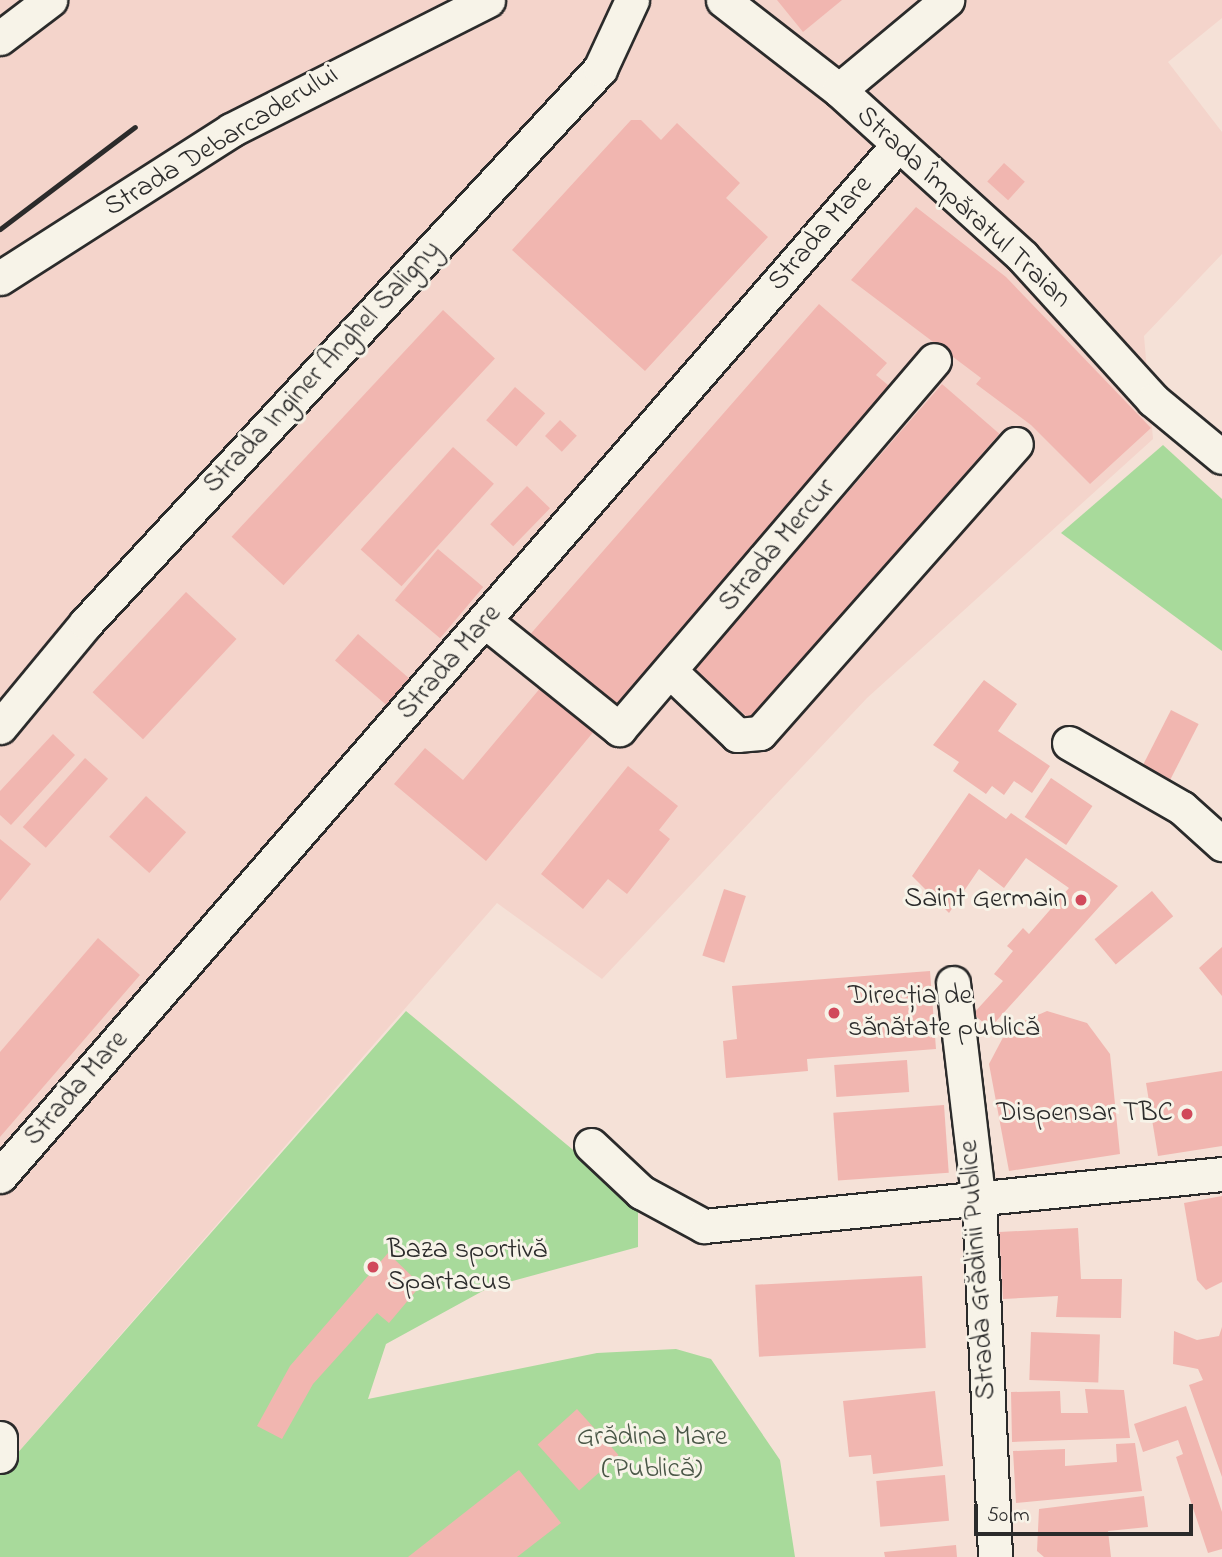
<!DOCTYPE html>
<meta charset="utf-8">
<style>
body{margin:0}
#map{position:relative;width:1222px;height:1557px;overflow:hidden;background:#f5e1d7;font-family:"Indie Flower",sans-serif}
div>[style]{position:absolute}
[style*='--x']{left:calc(var(--x)*1px);top:calc(var(--y)*1px);width:calc(var(--w)*1px);rotate:calc(var(--a)*1deg)}
.built>*{inset:0;background:#f4d4cb}
.green>*{inset:0;background:#a8da9b}
.building>*{inset:0;background:#f1b6b0;transform-origin:0 0}
.roads{filter:drop-shadow(2px 0 #2b2b2b) drop-shadow(-2px 0 #2b2b2b) drop-shadow(0 2px #2b2b2b) drop-shadow(0 -2px #2b2b2b)}
.minor>*{height:33px;margin:-16.5px;padding:0 16.5px;transform-origin:16.5px;border-radius:16.5px;background:#f7f3e8}
.rail>*{height:5px;margin:-2.5px;padding:0 2.5px;transform-origin:2.5px;border-radius:2.5px;background:#2b2b2b}
.dots>*{width:19px;height:19px;translate:-50% -50%;box-sizing:border-box;border:4px solid #f7f3e8;border-radius:50%}
span{translate:-50% -50%;white-space:nowrap;text-align:center;line-height:1.15;-webkit-text-stroke:6px #f7f3e8;paint-order:stroke}
.street-label{font-size:28px;color:#2b2b2b}
.poi-label{font-size:28px;color:#2b2b2b}
.right{translate:-100% -50%;text-align:right}
.left{translate:0 -50%;text-align:left}
.park-label{font-size:28px;color:#4a5747}
.scale{position:absolute;left:974px;top:1504px;width:219px;height:32px;box-sizing:border-box;border:4px solid #2b2b2b;border-top:0;padding-left:9px;font-size:21px;line-height:24px;white-space:nowrap;color:#2b2b2b;-webkit-text-stroke:5px #f7f3e8;paint-order:stroke}
</style>
<div id="map">
<div class="built">
<i style="clip-path:polygon(0 0,1222px 0,1222px 18px,1168px 62px,1222px 132px,1222px 254px,1144px 336px,1153px 439px,867px 698px,602px 979px,497px 903px,0 1473px)"></i>
</div>
<div class="green">
<i style="clip-path:polygon(1163px 445px,1222px 499px,1222px 651px,1061px 533px)"></i>
<i style="clip-path:polygon(406px 1011px,638px 1204px,638px 1247px,490px 1287px,386px 1344px,368px 1399px,597px 1353px,676px 1349px,711px 1359px,780px 1460px,795px 1557px,0 1557px,0 1473px)"></i>
</div>
<div class="building">
<i style="clip-path:polygon(777px 0,842px 0,803px 32px)"></i>
<i style="clip-path:polygon(631px 120px,641px 120px,661px 140px,677px 123px,740px 183px,726px 198px,768px 237px,645px 371px,512px 250px)"></i>
<i style="left:1004px;top:163px;width:28px;height:25px;rotate:42deg"></i>
<i style="clip-path:polygon(916px 207px,1006px 277px,1151px 428px,1090px 484px,1031px 425px,976px 384px,981px 378px,851px 280px)"></i>
<i style="clip-path:polygon(819px 304px,887px 363px,876px 375px,894px 390px,606px 719px,527px 638px)"></i>
<i style="left:443px;top:310px;width:71px;height:310px;rotate:43deg"></i>
<i style="left:942px;top:384px;width:76px;height:379px;rotate:41deg"></i>
<i style="left:515px;top:387px;width:40px;height:44px;rotate:41deg"></i>
<i style="left:560px;top:420px;width:23px;height:22px;rotate:43deg"></i>
<i style="left:453px;top:447px;width:55px;height:138px;rotate:42deg"></i>
<i style="left:527px;top:486px;width:32px;height:53px;rotate:44deg"></i>
<i style="left:438px;top:549px;width:59px;height:67px;rotate:40deg"></i>
<i style="left:186px;top:592px;width:69px;height:137px;rotate:43deg"></i>
<i style="left:358px;top:634px;width:68px;height:35px;rotate:41deg"></i>
<i style="clip-path:polygon(547px 680px,600px 724px,486px 861px,394px 784px,425px 748px,463px 780px)"></i>
<i style="clip-path:polygon(984px 680px,1017px 704px,998px 731px,1050px 766px,1032px 793px,1014px 781px,1004px 795px,992px 786px,986px 794px,953px 771px,959px 762px,933px 745px)"></i>
<i style="left:1171px;top:710px;width:31px;height:62px;rotate:27deg"></i>
<i style="clip-path:polygon(53px 734px,75px 755px,11px 825px,0 815px,0 791px)"></i>
<i style="left:85px;top:758px;width:31px;height:93px;rotate:42deg"></i>
<i style="clip-path:polygon(628px 766px,678px 806px,659px 830px,670px 839px,627px 894px,608px 879px,583px 909px,541px 874px)"></i>
<i style="left:1051px;top:778px;width:50px;height:47px;rotate:34deg"></i>
<i style="clip-path:polygon(969px 793px,1006px 819px,1011px 813px,1118px 886px,990px 1028px,973px 1014px,1003px 981px,994px 974px,1013px 951px,1007px 946px,1023px 928px,1029px 934px,1069px 888px,1026px 858px,1004px 888px,979px 869px,949px 913px,912px 876px)"></i>
<i style="left:146px;top:796px;width:54px;height:55px;rotate:42deg"></i>
<i style="clip-path:polygon(0 839px,31px 864px,0 901px)"></i>
<i style="left:724px;top:889px;width:23px;height:70px;rotate:18deg"></i>
<i style="left:1152px;top:891px;width:33px;height:75px;rotate:50deg"></i>
<i style="clip-path:polygon(98px 938px,140px 975px,0 1137px,0 1052px)"></i>
<i style="clip-path:polygon(1222px 947px,1222px 996px,1199px 968px)"></i>
<i style="clip-path:polygon(930px 971px,936px 1049px,807px 1059px,808px 1071px,726px 1078px,723px 1041px,737px 1039px,732px 986px)"></i>
<i style="clip-path:polygon(1047px 1011px,1087px 1023px,1110px 1054px,1120px 1154px,1009px 1171px,989px 1064px,1008px 1028px)"></i>
<i style="left:907px;top:1060px;width:32px;height:73px;rotate:86deg"></i>
<i style="clip-path:polygon(1222px 1071px,1222px 1146px,1158px 1156px,1146px 1083px)"></i>
<i style="left:944px;top:1105px;width:68px;height:111px;rotate:86deg"></i>
<i style="clip-path:polygon(1222px 1196px,1222px 1282px,1206px 1290px,1197px 1280px,1184px 1203px)"></i>
<i style="clip-path:polygon(1078px 1228px,1081px 1279px,1122px 1279px,1121px 1318px,1056px 1317px,1058px 1296px,1003px 1299px,999px 1232px)"></i>
<i style="clip-path:polygon(388px 1253px,421px 1285px,389px 1323px,377px 1313px,313px 1384px,282px 1439px,257px 1426px,290px 1366px)"></i>
<i style="left:922px;top:1276px;width:72px;height:167px;rotate:87deg"></i>
<i style="clip-path:polygon(1222px 1327px,1222px 1477px,1189px 1385px,1203px 1380px,1198px 1369px,1173px 1364px,1174px 1331px,1197px 1340px,1219px 1336px)"></i>
<i style="left:1031px;top:1332px;width:69px;height:48px;rotate:2deg"></i>
<i style="clip-path:polygon(1085px 1389px,1124px 1390px,1130px 1438px,1012px 1442px,1011px 1392px,1060px 1391px,1061px 1413px,1088px 1413px)"></i>
<i style="clip-path:polygon(935px 1391px,943px 1466px,873px 1474px,871px 1455px,849px 1457px,843px 1401px)"></i>
<i style="clip-path:polygon(1186px 1406px,1222px 1512px,1222px 1549px,1208px 1553px,1176px 1457px,1183px 1454px,1178px 1440px,1143px 1452px,1134px 1424px)"></i>
<i style="left:577px;top:1409px;width:62px;height:53px;rotate:48deg"></i>
<i style="clip-path:polygon(1135px 1443px,1142px 1491px,1016px 1503px,1013px 1451px,1065px 1449px,1065px 1466px,1117px 1462px,1116px 1444px)"></i>
<i style="clip-path:polygon(519px 1470px,561px 1523px,517px 1557px,408px 1557px)"></i>
<i style="left:945px;top:1475px;width:46px;height:69px;rotate:85deg"></i>
<i style="clip-path:polygon(1144px 1496px,1148px 1527px,1108px 1531px,1111px 1557px,1044px 1557px,1037px 1551px,1039px 1509px)"></i>
<i style="clip-path:polygon(956px 1545px,957px 1557px,885px 1557px,884px 1552px)"></i>
</div>
<div class="roads">
<div class="minor">
<i style="--x:723;--y:0;--w:147;--a:37.8"></i>
<i style="--x:839;--y:90;--w:248;--a:42.2"></i>
<i style="--x:1023;--y:257;--w:193;--a:47.7"></i>
<i style="--x:1153;--y:400;--w:89;--a:39.6"></i>
<i style="--x:0;--y:38;--w:63;--a:-37.2"></i>
<i style="--x:839;--y:90;--w:141;--a:-39.8"></i>
<i style="--x:0;--y:278;--w:274;--a:-32.6"></i>
<i style="--x:231;--y:130;--w:288;--a:-26.8"></i>
<i style="--x:486;--y:622;--w:171;--a:38.8"></i>
<i style="--x:619;--y:729;--w:485;--a:-49.5"></i>
<i style="--x:672;--y:673;--w:90;--a:43.6"></i>
<i style="--x:737;--y:735;--w:23;--a:-5"></i>
<i style="--x:760;--y:733;--w:386;--a:-48.5"></i>
<i style="--x:0;--y:727;--w:135;--a:-50.4"></i>
<i style="--x:86;--y:623;--w:756;--a:-47.14"></i>
<i style="--x:600;--y:69;--w:76;--a:-65.1"></i>
<i style="--x:1069;--y:743;--w:130;--a:29.9"></i>
<i style="--x:1182;--y:808;--w:54;--a:42"></i>
<i style="--x:953;--y:983;--w:222;--a:83.3"></i>
<i style="--x:979;--y:1203;--w:354;--a:87.4"></i>
<i style="--x:591;--y:1145;--w:69;--a:43.2"></i>
<i style="--x:641;--y:1192;--w:72;--a:28.4"></i>
<i style="--x:704;--y:1226;--w:521;--a:-5.73"></i>
<i style="--x:0;--y:1176;--w:1366;--a:-48.95"></i>
<i style="--x:0;--y:1438;--w:18;--a:90"></i>
</div>
</div>
<div class="rail">
<i style="--x:0;--y:229;--w:169;--a:-37.1"></i>
</div>
<div class="dots">
<i style="left:1081px;top:900px;background:#d1495b"></i>
<i style="left:834px;top:1013px;background:#d1495b"></i>
<i style="left:1187px;top:1114px;background:#d1495b"></i>
<i style="left:373px;top:1267px;background:#d1495b"></i>
</div>
<div class="street-label">
<span style="left:222px;top:142px;rotate:-31deg">Strada Debarcaderului</span>
<span style="left:963px;top:208px;rotate:43deg">Strada Împăratul Traian</span>
<span style="left:821px;top:234px;rotate:-49deg">Strada Mare</span>
<span style="left:323px;top:368px;rotate:-47deg">Strada Inginer Anghel Saligny</span>
<span style="left:778px;top:546px;rotate:-50deg">Strada Mercur</span>
<span style="left:450px;top:663px;rotate:-49deg">Strada Mare</span>
<span style="left:77px;top:1089px;rotate:-49deg">Strada Mare</span>
<span style="left:979px;top:1270px;rotate:-94deg">Strada Grădinii Publice</span>
</div>
<div class="poi-label">
<span class="right" style="left:1067px;top:900px">Saint Germain</span>
<span class="left" style="left:848px;top:1013px">Direcția de<br>sănătate publică</span>
<span class="right" style="left:1173px;top:1114px">Dispensar TBC</span>
<span class="left" style="left:387px;top:1267px">Baza sportivă<br>Spartacus</span>
</div>
<div class="park-label">
<span style="left:652px;top:1454px">Grădina Mare<br>(Publică)</span>
</div>
<div class="scale">50 m</div>
</div>
